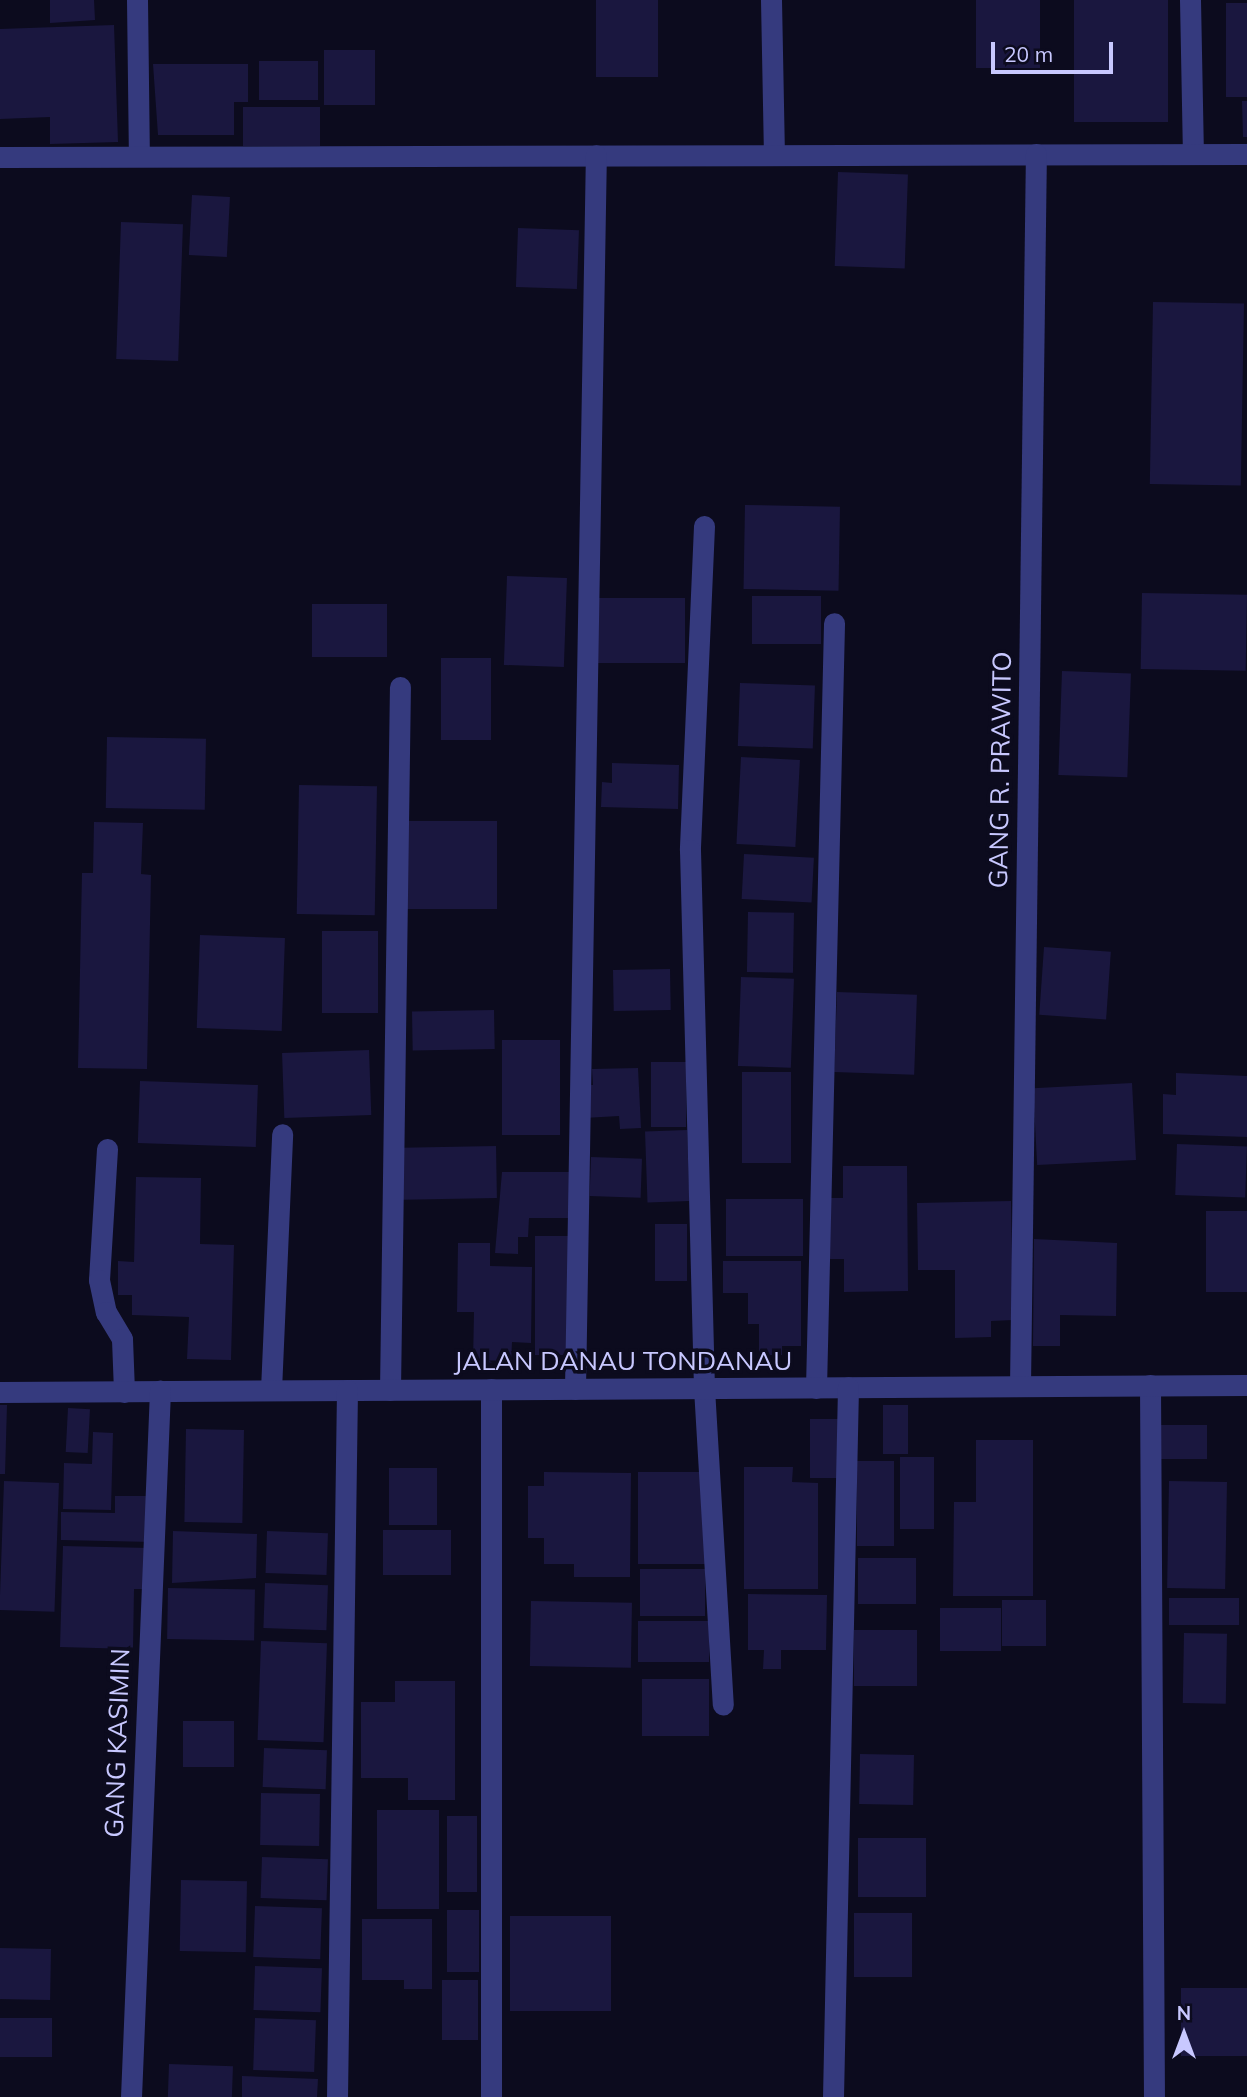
<!DOCTYPE html>
<style>
body{margin:0}
#map{position:relative;width:1247px;height:2097px;overflow:hidden;background:#0c0b1e;font-family:Mulish,sans-serif}
div>[style]{position:absolute}
[style*='--x']{left:calc(var(--x)*1px);top:calc(var(--y)*1px);width:calc(var(--w)*1px);rotate:calc(var(--a)*1deg)}
.building>*{inset:0;background:#1a173f;transform-origin:0 0}
.minor>*{height:21px;margin:-10.5px;padding:0 10.5px;transform-origin:10.5px;border-radius:10.5px;background:#353a7e}
span{translate:-50% -50%;white-space:nowrap;text-align:center;line-height:1.15;-webkit-text-stroke:7px #0c0b1e;paint-order:stroke}
.street-label{font-size:26px;color:#c8c8ff}
.north{position:absolute;left:1149px;top:1999px;width:70px;height:70px;-webkit-text-stroke:5px #0c0b1e;paint-order:stroke;rotate:0deg;font-size:19px;font-weight:700;line-height:28px;text-align:center;color:#c8c8ff}
.north::after{content:'';display:block;margin:auto;width:24px;height:32px;background:#c8c8ff;clip-path:polygon(50% 0,100% 100%,50% 72%,0 100%)}
.scale{position:absolute;left:991px;top:42px;width:122px;height:32px;box-sizing:border-box;border:4px solid #c8c8ff;border-top:0;padding-left:9px;font-size:21px;line-height:24px;white-space:nowrap;color:#c8c8ff;-webkit-text-stroke:5px #0c0b1e;paint-order:stroke}
</style>
<div id="map">
<div class="building">
<i style="clip-path:polygon(50px 0,94px 0,95px 20px,50px 23px)"></i>
<i style="left:596px;top:0;width:62px;height:77px"></i>
<i style="left:976px;top:0;width:64px;height:68px"></i>
<i style="left:1074px;top:0;width:94px;height:122px"></i>
<i style="left:1226px;top:3px;width:21px;height:94px"></i>
<i style="clip-path:polygon(114px 25px,118px 142px,50px 144px,50px 117px,0 119px,0 29px)"></i>
<i style="left:324px;top:50px;width:51px;height:55px"></i>
<i style="left:318px;top:61px;width:39px;height:59px;rotate:90deg"></i>
<i style="clip-path:polygon(153px 64px,248px 64px,248px 102px,234px 102px,234px 135px,158px 135px)"></i>
<i style="clip-path:polygon(1242px 101px,1247px 101px,1247px 137px,1243px 137px)"></i>
<i style="left:243px;top:107px;width:77px;height:39px"></i>
<i style="left:838px;top:172px;width:70px;height:94px;rotate:2deg"></i>
<i style="left:192px;top:195px;width:38px;height:60px;rotate:3deg"></i>
<i style="left:121px;top:222px;width:62px;height:137px;rotate:2deg"></i>
<i style="left:518px;top:228px;width:61px;height:59px;rotate:2deg"></i>
<i style="left:1153px;top:302px;width:91px;height:182px;rotate:1deg"></i>
<i style="left:745px;top:505px;width:95px;height:84px;rotate:1deg"></i>
<i style="left:507px;top:576px;width:60px;height:89px;rotate:2deg"></i>
<i style="left:1142px;top:593px;width:105px;height:76px;rotate:1deg"></i>
<i style="left:752px;top:596px;width:69px;height:48px"></i>
<i style="left:598px;top:598px;width:87px;height:65px"></i>
<i style="left:312px;top:604px;width:75px;height:53px"></i>
<i style="left:441px;top:658px;width:50px;height:82px"></i>
<i style="left:1062px;top:671px;width:69px;height:104px;rotate:2deg"></i>
<i style="left:740px;top:683px;width:75px;height:63px;rotate:2deg"></i>
<i style="left:107px;top:737px;width:99px;height:71px;rotate:1deg"></i>
<i style="left:741px;top:757px;width:59px;height:87px;rotate:3deg"></i>
<i style="clip-path:polygon(612px 763px,679px 765px,678px 809px,601px 807px,602px 782px,612px 783px)"></i>
<i style="left:299px;top:785px;width:78px;height:129px;rotate:1deg"></i>
<i style="left:405px;top:821px;width:92px;height:88px"></i>
<i style="clip-path:polygon(94px 822px,143px 823px,141px 874px,151px 875px,147px 1069px,78px 1068px,82px 873px,93px 873px)"></i>
<i style="left:744px;top:854px;width:70px;height:45px;rotate:3deg"></i>
<i style="left:748px;top:912px;width:46px;height:60px;rotate:1deg"></i>
<i style="left:322px;top:931px;width:56px;height:82px"></i>
<i style="left:200px;top:935px;width:85px;height:93px;rotate:2deg"></i>
<i style="left:1044px;top:947px;width:67px;height:68px;rotate:4deg"></i>
<i style="left:670px;top:969px;width:41px;height:57px;rotate:89deg"></i>
<i style="left:741px;top:977px;width:53px;height:89px;rotate:2deg"></i>
<i style="left:837px;top:992px;width:80px;height:80px;rotate:2deg"></i>
<i style="left:494px;top:1010px;width:39px;height:82px;rotate:89deg"></i>
<i style="left:502px;top:1040px;width:58px;height:95px"></i>
<i style="left:369px;top:1050px;width:65px;height:87px;rotate:88deg"></i>
<i style="left:651px;top:1062px;width:35px;height:65px"></i>
<i style="clip-path:polygon(638px 1068px,641px 1128px,620px 1129px,619px 1116px,584px 1118px,582px 1085px,593px 1085px,592px 1069px)"></i>
<i style="left:742px;top:1072px;width:49px;height:91px"></i>
<i style="clip-path:polygon(1176px 1073px,1247px 1076px,1247px 1137px,1163px 1134px,1163px 1094px,1176px 1095px)"></i>
<i style="left:140px;top:1081px;width:118px;height:62px;rotate:2deg"></i>
<i style="left:1132px;top:1083px;width:77px;height:99px;rotate:87deg"></i>
<i style="left:687px;top:1130px;width:71px;height:42px;rotate:88deg"></i>
<i style="left:1177px;top:1144px;width:70px;height:51px;rotate:2deg"></i>
<i style="left:496px;top:1146px;width:52px;height:94px;rotate:89deg"></i>
<i style="left:591px;top:1157px;width:51px;height:39px;rotate:2deg"></i>
<i style="clip-path:polygon(843px 1166px,907px 1166px,908px 1291px,844px 1292px,844px 1259px,824px 1259px,824px 1198px,843px 1198px)"></i>
<i style="clip-path:polygon(502px 1172px,574px 1172px,573px 1218px,529px 1218px,528px 1237px,518px 1237px,518px 1254px,495px 1253px)"></i>
<i style="clip-path:polygon(136px 1177px,201px 1178px,200px 1244px,234px 1245px,231px 1360px,187px 1359px,189px 1317px,132px 1315px,132px 1295px,118px 1295px,118px 1261px,134px 1262px)"></i>
<i style="left:726px;top:1199px;width:77px;height:57px"></i>
<i style="clip-path:polygon(1011px 1201px,1013px 1320px,991px 1321px,991px 1337px,955px 1338px,955px 1270px,918px 1270px,917px 1203px)"></i>
<i style="left:1206px;top:1211px;width:41px;height:81px"></i>
<i style="left:655px;top:1224px;width:32px;height:57px"></i>
<i style="left:535px;top:1236px;width:36px;height:119px"></i>
<i style="clip-path:polygon(1034px 1239px,1117px 1243px,1116px 1316px,1060px 1315px,1060px 1346px,1033px 1346px)"></i>
<i style="clip-path:polygon(458px 1243px,490px 1243px,490px 1266px,532px 1267px,531px 1343px,512px 1342px,511px 1363px,473px 1362px,474px 1312px,457px 1312px)"></i>
<i style="clip-path:polygon(723px 1261px,801px 1261px,801px 1346px,782px 1346px,782px 1355px,759px 1355px,759px 1324px,748px 1324px,748px 1293px,723px 1293px)"></i>
<i style="clip-path:polygon(0 1405px,7px 1405px,5px 1474px,0 1474px)"></i>
<i style="left:883px;top:1405px;width:25px;height:49px"></i>
<i style="left:68px;top:1408px;width:22px;height:44px;rotate:3deg"></i>
<i style="left:810px;top:1419px;width:34px;height:59px"></i>
<i style="left:1158px;top:1425px;width:49px;height:34px"></i>
<i style="left:186px;top:1429px;width:58px;height:93px;rotate:1deg"></i>
<i style="clip-path:polygon(93px 1432px,113px 1433px,111px 1510px,63px 1509px,64px 1463px,92px 1464px)"></i>
<i style="clip-path:polygon(976px 1440px,1033px 1440px,1033px 1596px,953px 1596px,954px 1502px,976px 1502px)"></i>
<i style="left:900px;top:1457px;width:34px;height:72px"></i>
<i style="left:857px;top:1461px;width:37px;height:85px"></i>
<i style="clip-path:polygon(744px 1467px,793px 1467px,792px 1482px,818px 1483px,818px 1589px,744px 1589px)"></i>
<i style="left:389px;top:1468px;width:48px;height:57px"></i>
<i style="clip-path:polygon(544px 1472px,631px 1473px,630px 1577px,574px 1577px,574px 1564px,544px 1564px,544px 1538px,528px 1538px,528px 1486px,544px 1486px)"></i>
<i style="left:638px;top:1472px;width:68px;height:92px"></i>
<i style="left:4px;top:1481px;width:55px;height:129px;rotate:2deg"></i>
<i style="left:1169px;top:1481px;width:58px;height:107px;rotate:1deg"></i>
<i style="clip-path:polygon(115px 1496px,154px 1496px,153px 1542px,61px 1540px,61px 1512px,115px 1513px)"></i>
<i style="left:383px;top:1530px;width:68px;height:45px"></i>
<i style="clip-path:polygon(173px 1531px,257px 1534px,256px 1578px,172px 1583px)"></i>
<i style="left:267px;top:1531px;width:61px;height:42px;rotate:2deg"></i>
<i style="clip-path:polygon(63px 1546px,149px 1548px,147px 1589px,134px 1589px,133px 1649px,60px 1647px)"></i>
<i style="left:858px;top:1558px;width:58px;height:46px"></i>
<i style="left:640px;top:1569px;width:65px;height:47px"></i>
<i style="left:265px;top:1583px;width:63px;height:45px;rotate:2deg"></i>
<i style="left:168px;top:1588px;width:87px;height:51px;rotate:1deg"></i>
<i style="clip-path:polygon(748px 1594px,827px 1595px,826px 1650px,781px 1650px,781px 1669px,763px 1669px,764px 1650px,748px 1650px)"></i>
<i style="left:1169px;top:1598px;width:70px;height:27px"></i>
<i style="left:1002px;top:1600px;width:44px;height:46px"></i>
<i style="left:531px;top:1601px;width:101px;height:65px;rotate:1deg"></i>
<i style="left:940px;top:1608px;width:61px;height:43px"></i>
<i style="left:638px;top:1621px;width:71px;height:41px"></i>
<i style="left:854px;top:1630px;width:63px;height:56px"></i>
<i style="left:1184px;top:1633px;width:43px;height:70px;rotate:1deg"></i>
<i style="left:261px;top:1641px;width:66px;height:99px;rotate:2deg"></i>
<i style="left:642px;top:1679px;width:67px;height:57px"></i>
<i style="clip-path:polygon(395px 1681px,455px 1681px,455px 1800px,408px 1800px,408px 1778px,361px 1778px,361px 1702px,395px 1702px)"></i>
<i style="left:183px;top:1721px;width:51px;height:46px"></i>
<i style="left:264px;top:1748px;width:63px;height:39px;rotate:2deg"></i>
<i style="left:860px;top:1754px;width:54px;height:50px;rotate:1deg"></i>
<i style="left:261px;top:1793px;width:59px;height:52px;rotate:1deg"></i>
<i style="left:377px;top:1810px;width:62px;height:99px"></i>
<i style="left:447px;top:1816px;width:30px;height:76px"></i>
<i style="left:858px;top:1838px;width:68px;height:59px"></i>
<i style="left:262px;top:1857px;width:66px;height:41px;rotate:2deg"></i>
<i style="left:181px;top:1880px;width:66px;height:71px;rotate:1deg"></i>
<i style="left:255px;top:1906px;width:67px;height:51px;rotate:2deg"></i>
<i style="left:447px;top:1910px;width:32px;height:62px"></i>
<i style="left:854px;top:1913px;width:58px;height:64px"></i>
<i style="left:510px;top:1916px;width:101px;height:95px"></i>
<i style="clip-path:polygon(362px 1919px,432px 1919px,432px 1989px,404px 1989px,404px 1980px,362px 1980px)"></i>
<i style="left:0;top:1948px;width:51px;height:51px;rotate:1deg"></i>
<i style="left:255px;top:1966px;width:67px;height:44px;rotate:2deg"></i>
<i style="left:442px;top:1980px;width:36px;height:60px"></i>
<i style="left:1247px;top:1988px;width:68px;height:66px;rotate:90deg"></i>
<i style="left:0;top:2018px;width:52px;height:39px"></i>
<i style="left:255px;top:2018px;width:61px;height:52px;rotate:2deg"></i>
<i style="left:169px;top:2064px;width:64px;height:33px;rotate:2deg"></i>
<i style="clip-path:polygon(242px 2076px,318px 2079px,317px 2097px,242px 2097px)"></i>
</div>
<div class="minor">
<i style="--x:137;--y:0;--w:156;--a:89.3"></i>
<i style="--x:771;--y:0;--w:155;--a:88.9"></i>
<i style="--x:1190;--y:0;--w:154;--a:88.9"></i>
<i style="--x:0;--y:157;--w:1247;--a:-0.14"></i>
<i style="--x:704;--y:526;--w:324;--a:92.5"></i>
<i style="--x:690;--y:850;--w:538;--a:88.51"></i>
<i style="--x:704;--y:1388;--w:317;--a:86.6"></i>
<i style="--x:107;--y:1149;--w:131;--a:93.5"></i>
<i style="--x:99;--y:1280;--w:33;--a:78"></i>
<i style="--x:106;--y:1312;--w:31;--a:59"></i>
<i style="--x:122;--y:1339;--w:53;--a:87.8"></i>
<i style="--x:1150;--y:1385;--w:712;--a:89.68"></i>
<i style="--x:1020;--y:1386;--w:1232;--a:-89.26"></i>
<i style="--x:816;--y:1388;--w:765;--a:-88.65"></i>
<i style="--x:491;--y:1389;--w:708;--a:90"></i>
<i style="--x:575;--y:1389;--w:1234;--a:-89.03"></i>
<i style="--x:271;--y:1390;--w:256;--a:-87.5"></i>
<i style="--x:390;--y:1390;--w:703;--a:-89.19"></i>
<i style="--x:0;--y:1392;--w:1247;--a:-0.32"></i>
<i style="--x:131;--y:2097;--w:707;--a:-87.65"></i>
<i style="--x:337;--y:2097;--w:707;--a:-89.19"></i>
<i style="--x:833;--y:2097;--w:710;--a:-88.79"></i>
</div>
<div class="street-label">
<span style="left:1000px;top:770px;rotate:-89deg">GANG R. PRAWITO</span>
<span style="left:623px;top:1361px">JALAN DANAU TONDANAU</span>
<span style="left:117px;top:1743px;rotate:-88deg">GANG KASIMIN</span>
</div>
<div class="north">N</div>
<div class="scale">20 m</div>
</div>
